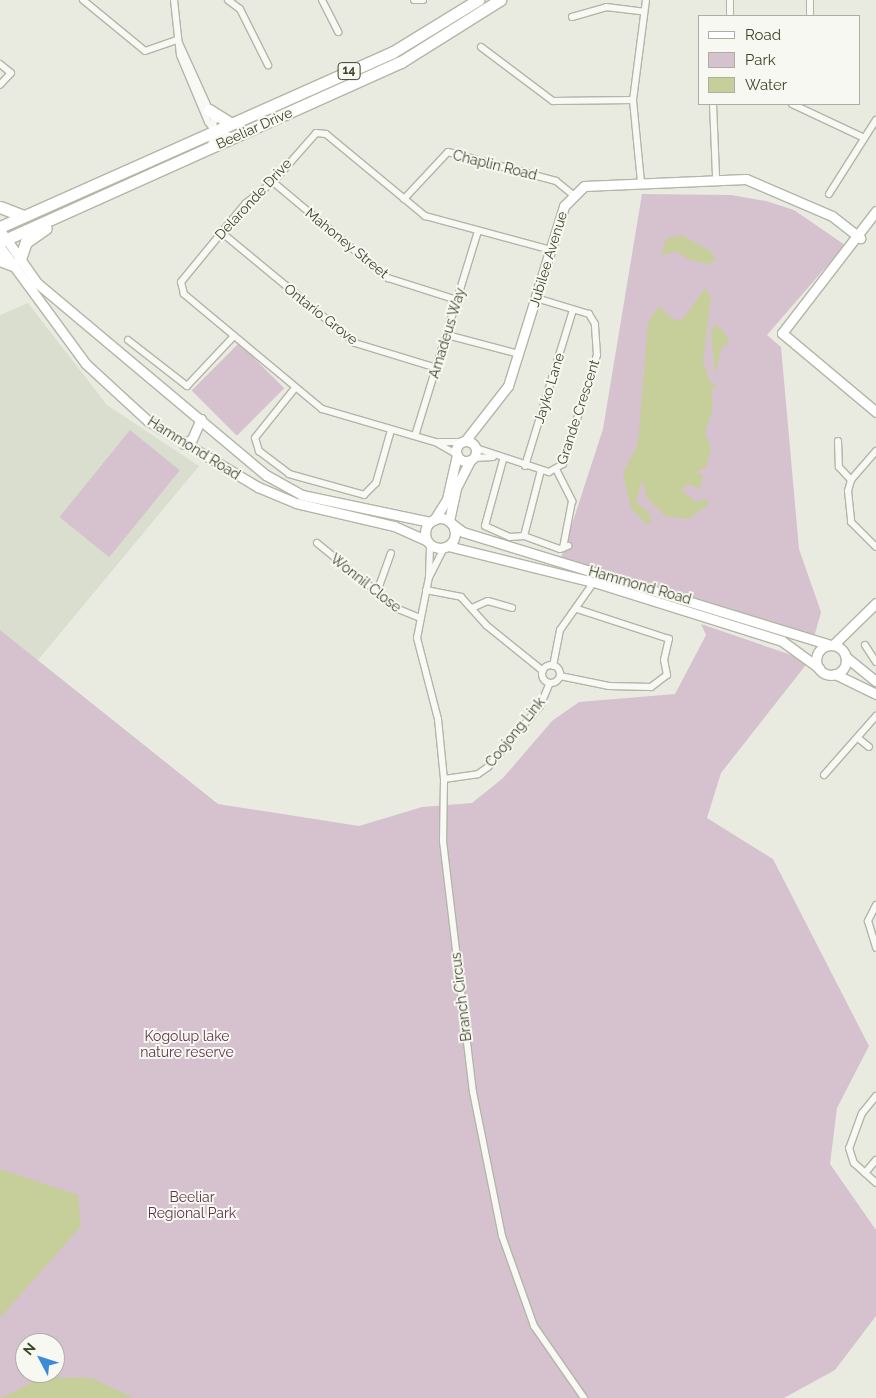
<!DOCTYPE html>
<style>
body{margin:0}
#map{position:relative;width:876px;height:1398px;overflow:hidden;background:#e9ebe1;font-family:Raleway,sans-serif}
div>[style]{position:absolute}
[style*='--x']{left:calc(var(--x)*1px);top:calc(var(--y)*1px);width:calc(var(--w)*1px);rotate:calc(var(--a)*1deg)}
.built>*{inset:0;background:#d9decf}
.green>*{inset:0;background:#d6c2ce;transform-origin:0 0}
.water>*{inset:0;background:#c6ce99}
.roads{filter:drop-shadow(1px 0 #b2b6a6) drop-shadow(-1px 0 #b2b6a6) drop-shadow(0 1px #b2b6a6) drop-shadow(0 -1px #b2b6a6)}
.street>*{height:6px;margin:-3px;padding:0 3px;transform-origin:3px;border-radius:3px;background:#f8f9f5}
.street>.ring{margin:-3px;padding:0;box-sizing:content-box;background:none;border:6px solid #f8f9f5;border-radius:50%}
.secondary>*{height:9px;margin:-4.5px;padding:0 4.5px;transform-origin:4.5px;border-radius:4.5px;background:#fff}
.secondary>.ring{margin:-4.5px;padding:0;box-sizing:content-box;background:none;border:9px solid #fff;border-radius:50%}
.highway>*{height:11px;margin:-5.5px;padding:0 5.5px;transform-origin:5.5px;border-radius:5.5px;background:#fff}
span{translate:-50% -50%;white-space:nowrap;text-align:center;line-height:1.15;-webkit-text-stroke:4px #f7f8f1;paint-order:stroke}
.shield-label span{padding:1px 4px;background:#f7f8f1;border:1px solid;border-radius:4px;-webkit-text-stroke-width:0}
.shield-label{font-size:12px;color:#3d4528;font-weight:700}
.street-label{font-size:14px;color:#3d4528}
.park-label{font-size:14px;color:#62344d}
.legend{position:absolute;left:698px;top:15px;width:162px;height:90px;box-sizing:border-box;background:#f7f8f1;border:1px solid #adb0a1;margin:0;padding:6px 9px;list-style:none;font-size:15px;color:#3d4528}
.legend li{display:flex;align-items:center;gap:10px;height:25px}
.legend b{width:25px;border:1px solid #adb0a1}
.north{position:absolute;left:15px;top:1333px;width:50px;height:50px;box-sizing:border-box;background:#f7f8f1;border:1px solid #adb0a1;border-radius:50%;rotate:310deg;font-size:14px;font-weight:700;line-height:20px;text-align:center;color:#3d4528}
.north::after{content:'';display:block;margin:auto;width:18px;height:22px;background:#3c8bdb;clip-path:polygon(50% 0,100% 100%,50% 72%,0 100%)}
</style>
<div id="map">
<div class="built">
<i style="clip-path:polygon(28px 303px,107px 405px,199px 466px,19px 683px,0 668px,0 315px)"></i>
</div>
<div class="green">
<i style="clip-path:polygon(642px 194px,731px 195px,766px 201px,794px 210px,845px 245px,767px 335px,781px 347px,799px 549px,821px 612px,813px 641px,561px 558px,603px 429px)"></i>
<i style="left:239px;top:343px;width:64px;height:67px;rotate:45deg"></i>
<i style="left:130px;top:430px;width:64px;height:112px;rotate:39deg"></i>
<i style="clip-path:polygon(evenodd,701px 624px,809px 661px,721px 773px,707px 818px,773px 859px,869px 1046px,837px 1108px,830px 1164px,876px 1230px,876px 1316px,835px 1370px,784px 1398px,0 1398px,0 630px,218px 804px,359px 826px,422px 807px,472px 803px,503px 778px,552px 721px,579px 702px,675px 694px,706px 635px,701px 624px,25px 1343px,55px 1343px,55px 1373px,25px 1373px,25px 1343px)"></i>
</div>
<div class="water">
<i style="clip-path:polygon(682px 235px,710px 251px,716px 260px,708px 264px,690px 260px,676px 251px,661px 255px,666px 239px)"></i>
<i style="clip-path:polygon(706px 287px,711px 299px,703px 362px,710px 382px,717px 386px,712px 389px,712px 411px,705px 432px,711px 449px,706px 467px,694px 473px,703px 474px,700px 489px,688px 484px,681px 490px,696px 502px,706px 499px,709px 503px,689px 519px,665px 516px,647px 498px,642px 480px,636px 502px,648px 511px,651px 520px,647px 525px,631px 508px,623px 474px,638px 443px,648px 322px,659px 306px,672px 319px,682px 320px)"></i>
<i style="clip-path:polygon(717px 324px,730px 340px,722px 347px,715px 374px,711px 331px)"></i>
<i style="clip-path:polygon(0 1169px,78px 1195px,81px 1226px,0 1318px)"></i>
<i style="clip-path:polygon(43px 1377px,92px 1378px,134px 1398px,1px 1398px)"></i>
</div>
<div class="roads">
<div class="street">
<i style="--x:83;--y:0;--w:80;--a:39.4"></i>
<i style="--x:145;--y:51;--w:34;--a:-19"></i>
<i style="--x:174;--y:0;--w:55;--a:83.8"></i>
<i style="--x:180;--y:55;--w:73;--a:67.3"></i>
<i style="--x:208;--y:122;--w:10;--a:53"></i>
<i style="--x:214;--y:130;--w:20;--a:20"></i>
<i style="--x:228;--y:0;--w:15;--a:37"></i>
<i style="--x:240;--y:9;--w:63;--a:63.4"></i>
<i style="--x:322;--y:0;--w:36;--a:63"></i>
<i style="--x:414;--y:0;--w:9;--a:0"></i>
<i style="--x:810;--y:0;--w:16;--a:90"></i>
<i style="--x:730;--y:16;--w:16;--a:-90"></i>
<i style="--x:572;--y:17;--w:35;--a:-16"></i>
<i style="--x:606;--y:7;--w:38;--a:7"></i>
<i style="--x:179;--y:43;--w:85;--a:65.6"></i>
<i style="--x:214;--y:120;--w:27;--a:96"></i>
<i style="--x:481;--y:47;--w:90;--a:36.9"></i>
<i style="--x:553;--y:101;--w:80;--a:-0.7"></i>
<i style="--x:0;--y:64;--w:14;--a:39"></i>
<i style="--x:11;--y:73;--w:16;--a:133"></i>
<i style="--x:713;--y:104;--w:73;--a:87.6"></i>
<i style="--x:792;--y:104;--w:77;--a:25.2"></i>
<i style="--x:273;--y:182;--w:150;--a:39.9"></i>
<i style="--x:388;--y:278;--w:72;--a:17.7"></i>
<i style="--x:641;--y:182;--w:82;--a:-95.6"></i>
<i style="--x:633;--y:100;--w:101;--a:-82.6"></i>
<i style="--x:829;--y:194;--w:88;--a:-57.6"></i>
<i style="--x:404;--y:199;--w:64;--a:-46.9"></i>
<i style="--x:448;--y:152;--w:112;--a:15"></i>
<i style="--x:556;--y:181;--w:21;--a:39"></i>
<i style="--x:221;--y:232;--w:174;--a:39.6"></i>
<i style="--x:355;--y:343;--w:86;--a:17"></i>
<i style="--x:447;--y:335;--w:74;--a:14.8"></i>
<i style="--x:128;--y:340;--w:75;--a:37.9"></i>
<i style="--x:187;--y:386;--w:69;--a:-46.8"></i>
<i style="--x:295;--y:388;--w:64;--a:128.7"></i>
<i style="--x:255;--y:438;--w:14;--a:73"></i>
<i style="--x:259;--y:451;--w:38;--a:37"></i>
<i style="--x:289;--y:474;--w:78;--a:15.6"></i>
<i style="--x:364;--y:495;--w:17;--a:-45"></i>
<i style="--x:376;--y:483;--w:55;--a:-74.2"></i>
<i style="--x:415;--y:436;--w:214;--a:-72.9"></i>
<i style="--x:838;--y:441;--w:26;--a:88"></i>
<i style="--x:839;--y:467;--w:18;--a:47"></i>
<i style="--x:439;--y:442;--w:21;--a:0"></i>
<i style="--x:476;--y:448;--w:77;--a:18.2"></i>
<i style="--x:549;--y:472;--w:16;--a:-30"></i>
<i style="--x:563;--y:464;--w:114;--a:-72.7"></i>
<i style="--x:597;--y:355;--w:31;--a:-94"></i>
<i style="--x:595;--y:324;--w:12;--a:-121"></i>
<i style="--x:589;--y:314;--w:55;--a:-163.2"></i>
<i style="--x:876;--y:451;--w:38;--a:131"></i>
<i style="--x:851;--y:480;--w:11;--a:105"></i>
<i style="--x:848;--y:491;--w:31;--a:84"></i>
<i style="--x:851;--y:522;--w:35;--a:45"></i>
<i style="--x:456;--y:454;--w:24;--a:-150"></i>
<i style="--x:435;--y:442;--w:118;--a:-163.7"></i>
<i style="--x:322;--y:409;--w:180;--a:-140.2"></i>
<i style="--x:184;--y:294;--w:12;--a:-104"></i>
<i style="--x:181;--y:282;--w:102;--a:-50.6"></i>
<i style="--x:246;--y:203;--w:34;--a:-38"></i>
<i style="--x:273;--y:182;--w:65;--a:-48.7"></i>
<i style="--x:316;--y:133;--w:10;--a:6"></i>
<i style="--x:326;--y:134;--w:129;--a:39.6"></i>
<i style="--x:425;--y:216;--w:131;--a:15.1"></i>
<i style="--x:474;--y:458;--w:19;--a:-3"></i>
<i style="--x:503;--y:460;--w:68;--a:105.3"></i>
<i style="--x:485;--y:526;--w:27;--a:24"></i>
<i style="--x:510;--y:537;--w:14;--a:-4"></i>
<i style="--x:525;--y:466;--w:163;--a:-72.9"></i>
<i style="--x:541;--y:470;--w:68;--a:104.4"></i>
<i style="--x:524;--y:536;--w:38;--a:20"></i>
<i style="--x:560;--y:549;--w:9;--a:-21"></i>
<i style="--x:557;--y:471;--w:34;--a:63"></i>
<i style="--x:572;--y:501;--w:48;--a:100.8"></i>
<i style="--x:317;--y:543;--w:104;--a:39.2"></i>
<i style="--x:398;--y:609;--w:22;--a:22"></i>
<i style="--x:444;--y:548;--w:33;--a:117"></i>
<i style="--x:429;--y:577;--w:62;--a:101.1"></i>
<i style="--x:417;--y:638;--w:84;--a:75.5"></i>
<i style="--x:438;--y:719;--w:60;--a:84.3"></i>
<i style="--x:444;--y:779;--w:62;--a:90.9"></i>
<i style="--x:443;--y:841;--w:253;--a:83.2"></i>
<i style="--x:473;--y:1092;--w:147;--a:78.6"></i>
<i style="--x:502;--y:1236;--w:96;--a:70.4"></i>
<i style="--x:534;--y:1326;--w:88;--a:55.2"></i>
<i style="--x:429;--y:576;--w:31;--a:-88"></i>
<i style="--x:426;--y:590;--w:36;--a:11"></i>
<i style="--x:461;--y:597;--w:38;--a:48"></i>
<i style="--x:486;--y:625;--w:73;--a:38.9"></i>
<i style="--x:377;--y:592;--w:41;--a:-70.3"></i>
<i style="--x:472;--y:608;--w:17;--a:-24"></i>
<i style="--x:488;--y:601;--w:25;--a:16"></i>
<i style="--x:865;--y:645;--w:20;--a:57"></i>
<i class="ring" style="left:542px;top:665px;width:12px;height:12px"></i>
<i style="--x:553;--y:666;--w:37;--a:-79"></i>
<i style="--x:560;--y:630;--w:59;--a:-54.7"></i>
<i style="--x:560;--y:676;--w:50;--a:11.5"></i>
<i style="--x:609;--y:686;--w:42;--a:1.4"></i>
<i style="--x:651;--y:687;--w:20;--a:-37"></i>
<i style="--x:667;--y:675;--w:15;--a:-101"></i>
<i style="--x:664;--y:660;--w:22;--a:-77"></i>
<i style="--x:669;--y:639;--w:97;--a:-161.9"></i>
<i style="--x:858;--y:738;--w:14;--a:39"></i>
<i style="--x:824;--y:775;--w:79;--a:-48.6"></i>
<i style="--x:444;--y:779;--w:34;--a:-8"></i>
<i style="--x:478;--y:774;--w:12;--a:-35"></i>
<i style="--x:488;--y:767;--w:80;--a:-49.6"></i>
<i style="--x:540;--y:706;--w:25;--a:-67"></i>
<i style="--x:876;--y:905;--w:18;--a:117"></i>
<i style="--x:868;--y:921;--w:28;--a:73"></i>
<i style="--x:876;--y:1096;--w:22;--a:129"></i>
<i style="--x:862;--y:1113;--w:37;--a:110"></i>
<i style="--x:849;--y:1148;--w:16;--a:72"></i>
<i style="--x:854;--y:1163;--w:30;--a:42"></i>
<i style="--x:865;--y:1173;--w:17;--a:-50"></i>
</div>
<div class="secondary">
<i style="--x:876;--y:211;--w:154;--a:127.6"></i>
<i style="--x:782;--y:333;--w:123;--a:40"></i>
<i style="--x:0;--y:230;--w:65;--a:55.1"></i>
<i style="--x:37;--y:283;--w:299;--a:40"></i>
<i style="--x:266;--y:475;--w:41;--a:29.1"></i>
<i style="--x:302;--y:495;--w:131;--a:11.9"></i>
<i style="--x:0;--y:247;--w:145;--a:53.7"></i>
<i style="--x:86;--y:364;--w:84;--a:42.6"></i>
<i style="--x:148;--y:421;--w:128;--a:31"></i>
<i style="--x:258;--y:487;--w:41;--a:22.8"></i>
<i style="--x:296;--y:503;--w:101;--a:13.2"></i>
<i style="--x:394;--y:526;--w:36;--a:24"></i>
<i class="ring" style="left:456px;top:441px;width:11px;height:11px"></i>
<i style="--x:465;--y:441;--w:70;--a:-52"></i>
<i style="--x:508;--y:386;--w:189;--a:-72.7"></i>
<i style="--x:564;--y:206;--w:28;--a:-45"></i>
<i style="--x:584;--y:186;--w:162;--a:-2.5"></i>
<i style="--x:746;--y:179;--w:94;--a:23.3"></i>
<i style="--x:832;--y:216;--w:36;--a:38"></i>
<i style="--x:184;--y:444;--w:9;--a:-32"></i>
<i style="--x:192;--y:439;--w:22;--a:-66"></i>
<i class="ring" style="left:425px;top:518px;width:21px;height:21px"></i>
<i style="--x:434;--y:520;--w:25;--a:-58"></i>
<i style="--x:447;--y:499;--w:45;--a:-77.2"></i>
<i style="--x:449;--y:521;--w:34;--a:-78"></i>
<i style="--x:456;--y:488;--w:31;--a:-63"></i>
<i style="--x:451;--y:523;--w:15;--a:37"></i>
<i style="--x:463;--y:532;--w:384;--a:17.1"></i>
<i style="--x:448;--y:546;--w:150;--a:13.9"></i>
<i style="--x:594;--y:582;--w:197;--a:17.4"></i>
<i style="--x:782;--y:641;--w:46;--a:36.1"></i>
<i style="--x:833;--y:645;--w:60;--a:-44.3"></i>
<i class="ring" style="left:816px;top:645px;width:21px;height:21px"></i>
<i style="--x:846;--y:657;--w:38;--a:39"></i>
<i style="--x:835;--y:674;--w:46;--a:26"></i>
</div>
<div class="highway">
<i style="--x:209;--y:110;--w:25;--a:32"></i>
<i style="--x:0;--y:207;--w:25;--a:21"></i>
<i style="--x:0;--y:227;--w:430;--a:-24"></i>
<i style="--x:393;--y:52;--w:100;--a:-31.5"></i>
<i style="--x:0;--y:242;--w:440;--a:-24.2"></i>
<i style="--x:401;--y:62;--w:117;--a:-32.1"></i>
<i style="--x:20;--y:259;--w:18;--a:-71"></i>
<i style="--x:26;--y:242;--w:24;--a:-35"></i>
<i style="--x:0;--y:260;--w:14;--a:21"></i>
</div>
</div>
<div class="shield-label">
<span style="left:349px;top:71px">14</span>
</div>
<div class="street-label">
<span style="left:254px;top:128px;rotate:-24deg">Beeliar Drive</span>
<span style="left:495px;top:165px;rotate:14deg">Chaplin Road</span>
<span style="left:253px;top:199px;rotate:-47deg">Delaronde Drive</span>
<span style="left:347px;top:243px;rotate:39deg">Mahoney Street</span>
<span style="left:548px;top:259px;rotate:-73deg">Jubilee Avenue</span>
<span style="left:321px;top:314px;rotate:38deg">Ontario Grove</span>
<span style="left:447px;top:333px;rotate:-73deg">Amadeus Way</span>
<span style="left:549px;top:388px;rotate:-73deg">Jayko Lane</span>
<span style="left:578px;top:412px;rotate:-72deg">Grande Crescent</span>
<span style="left:194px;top:448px;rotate:32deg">Hammond Road</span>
<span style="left:366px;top:583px;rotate:38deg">Wonnil Close</span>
<span style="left:640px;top:585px;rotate:16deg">Hammond Road</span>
<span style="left:515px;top:732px;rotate:-51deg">Coojong Link</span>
<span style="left:461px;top:997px;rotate:-97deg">Branch Circus</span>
</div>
<div class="park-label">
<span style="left:187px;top:1044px">Kogolup lake<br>nature reserve</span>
<span style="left:192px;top:1205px">Beeliar<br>Regional Park</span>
</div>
<ul class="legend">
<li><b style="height:6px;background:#fff"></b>Road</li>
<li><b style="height:14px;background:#d6c2ce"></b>Park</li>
<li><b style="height:14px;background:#c6ce99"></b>Water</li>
</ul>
<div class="north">N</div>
</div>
